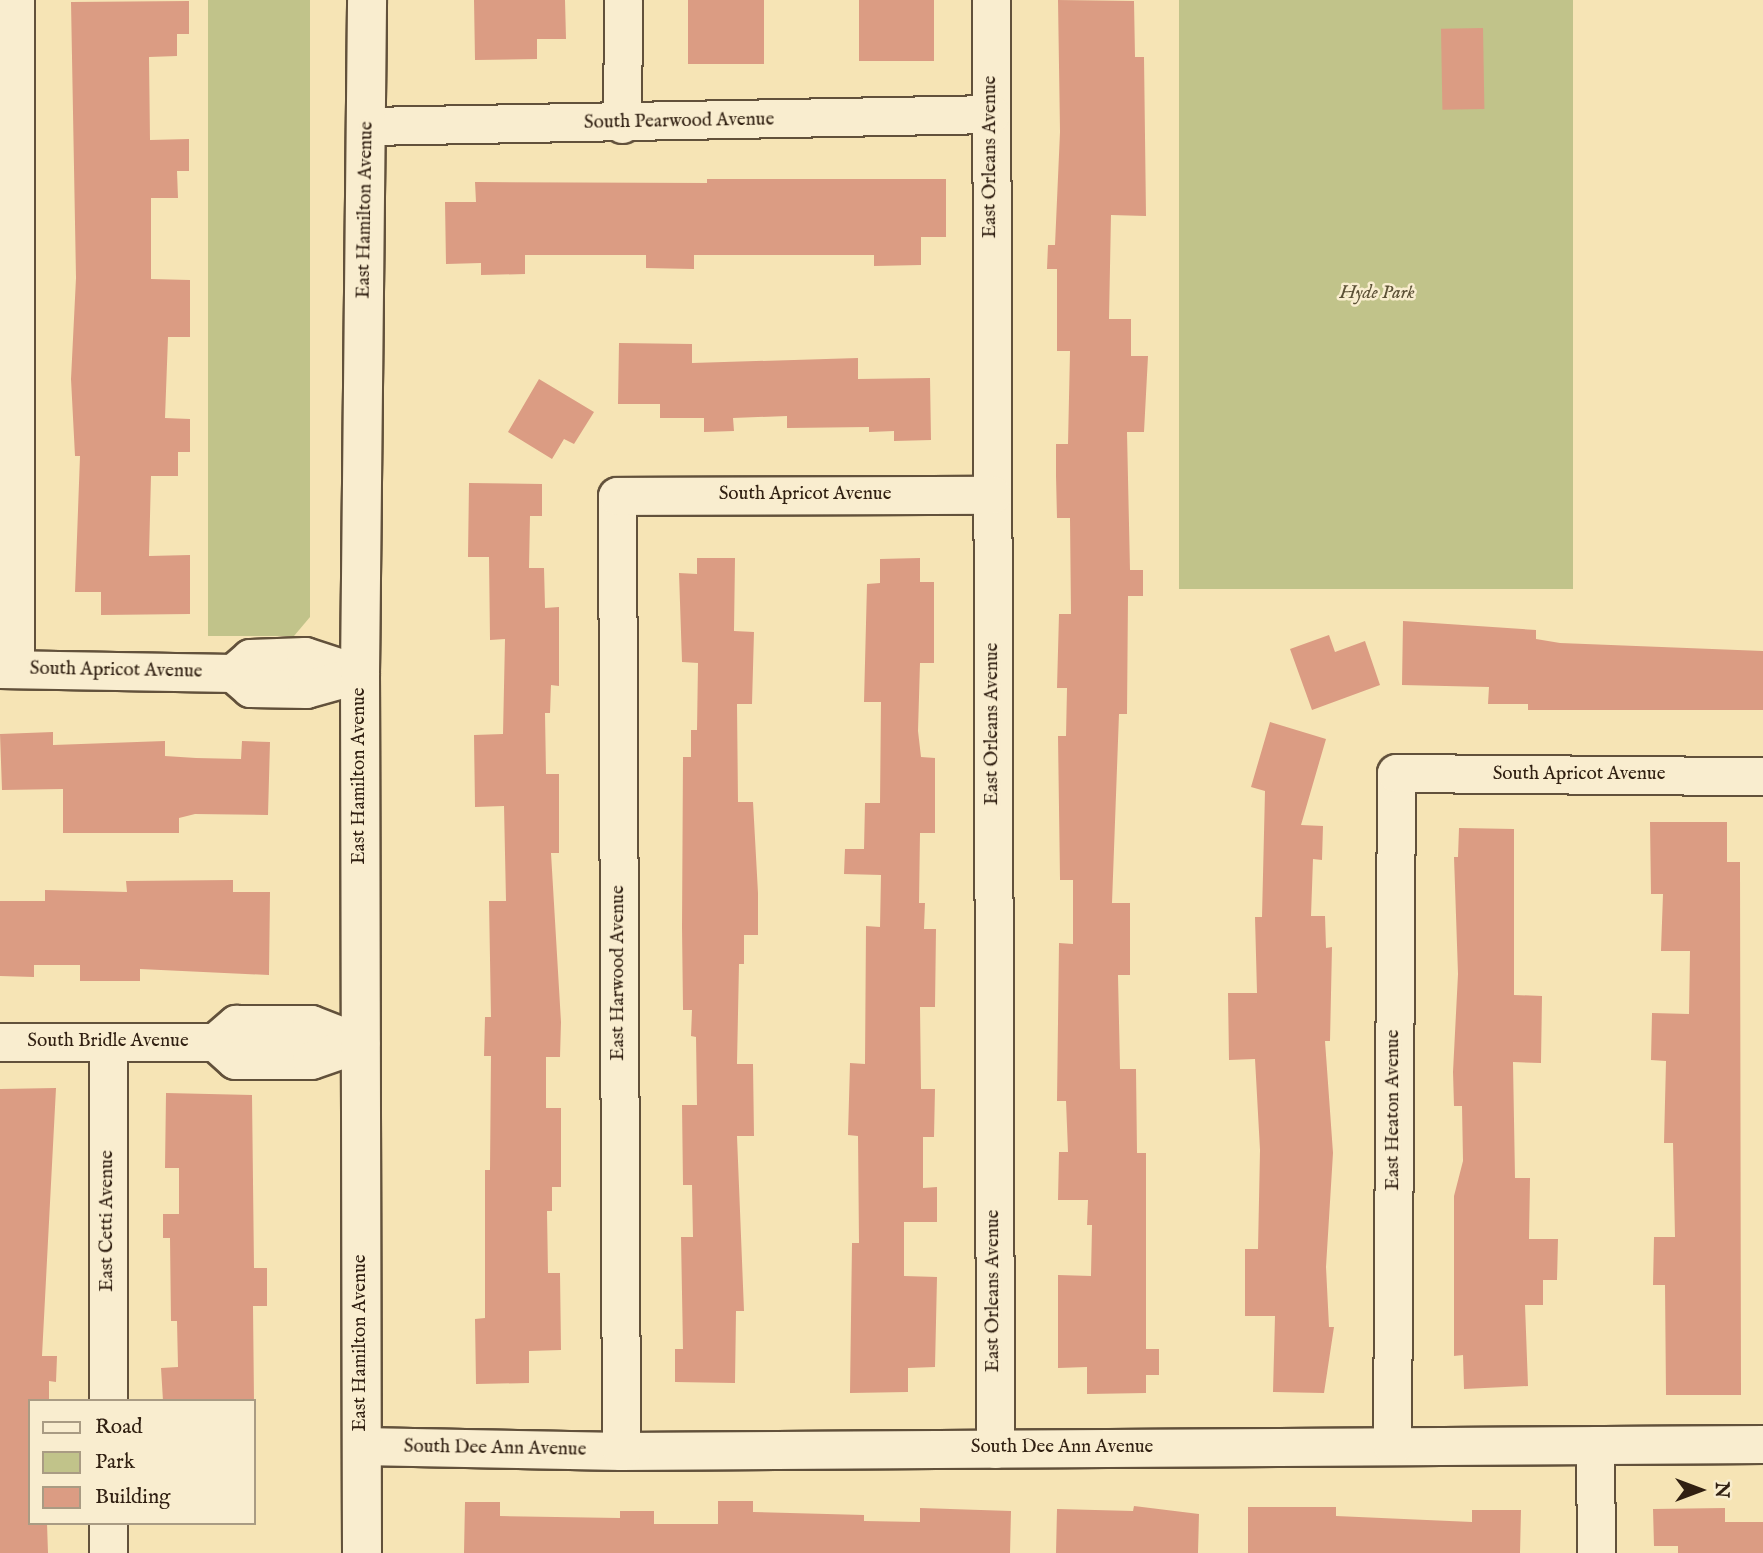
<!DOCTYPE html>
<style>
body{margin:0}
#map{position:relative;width:1763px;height:1553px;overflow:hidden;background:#f6e4b5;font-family:"IM FELL English",serif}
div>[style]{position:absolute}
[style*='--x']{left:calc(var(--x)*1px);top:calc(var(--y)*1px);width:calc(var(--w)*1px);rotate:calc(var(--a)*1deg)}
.green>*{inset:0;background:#c1c38a;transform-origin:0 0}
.building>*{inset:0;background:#db9c83;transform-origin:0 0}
.roads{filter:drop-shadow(2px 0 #62513b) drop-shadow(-2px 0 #62513b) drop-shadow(0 2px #62513b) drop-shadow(0 -2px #62513b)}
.street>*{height:37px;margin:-18.5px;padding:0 18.5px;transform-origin:18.5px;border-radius:18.5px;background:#f9edcf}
.secondary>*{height:38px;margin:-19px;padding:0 19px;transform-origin:19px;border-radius:19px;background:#f9edcf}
span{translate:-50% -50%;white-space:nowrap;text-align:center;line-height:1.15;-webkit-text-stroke:5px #f9edcf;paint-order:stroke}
.street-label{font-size:19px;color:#312012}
.park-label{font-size:19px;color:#5c5136;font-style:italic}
.legend{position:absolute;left:28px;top:1399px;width:228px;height:126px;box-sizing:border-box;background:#f9edcf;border:2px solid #a99b83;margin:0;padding:9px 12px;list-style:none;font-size:21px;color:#312012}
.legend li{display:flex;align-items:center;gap:14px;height:35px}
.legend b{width:35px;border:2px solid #a99b83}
.north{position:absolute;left:1665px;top:1455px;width:70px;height:70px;-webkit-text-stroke:5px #f9edcf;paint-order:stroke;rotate:90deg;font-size:19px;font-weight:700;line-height:28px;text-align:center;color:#312012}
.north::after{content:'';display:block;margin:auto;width:24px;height:32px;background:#312012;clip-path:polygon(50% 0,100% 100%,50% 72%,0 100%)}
</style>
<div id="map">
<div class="green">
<i style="clip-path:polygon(208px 0,310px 0,310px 617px,294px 636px,208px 636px)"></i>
<i style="left:1179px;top:0;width:394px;height:589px"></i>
</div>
<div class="building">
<i style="clip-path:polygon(474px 0,565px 0,566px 39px,537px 39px,537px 59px,475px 60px)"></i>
<i style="left:688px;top:0;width:76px;height:64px"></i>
<i style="left:859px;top:0;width:75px;height:61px"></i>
<i style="clip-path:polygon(1058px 0,1134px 1px,1135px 57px,1144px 57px,1146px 216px,1111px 215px,1109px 319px,1131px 319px,1131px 356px,1148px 356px,1144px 432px,1127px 432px,1130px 570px,1143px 570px,1143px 596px,1128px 596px,1127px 714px,1119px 714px,1112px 903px,1130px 903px,1130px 975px,1118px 975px,1120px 1069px,1136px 1069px,1137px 1153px,1146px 1153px,1146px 1349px,1159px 1349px,1159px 1375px,1146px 1375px,1146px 1393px,1087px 1394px,1087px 1367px,1058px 1368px,1058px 1275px,1091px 1276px,1092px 1225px,1087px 1225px,1088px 1200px,1058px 1200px,1059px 1152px,1068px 1152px,1066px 1101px,1057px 1101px,1059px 943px,1073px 944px,1073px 880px,1060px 880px,1058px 736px,1066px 736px,1067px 688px,1057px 688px,1059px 614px,1071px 614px,1070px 518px,1057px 518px,1056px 476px,1056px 444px,1068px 444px,1070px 351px,1057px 351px,1057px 269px,1047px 269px,1048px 245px,1055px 245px,1060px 132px)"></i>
<i style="clip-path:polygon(189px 1px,189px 34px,177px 34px,177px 56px,149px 57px,150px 140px,189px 139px,189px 171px,177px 171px,178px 198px,151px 198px,151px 279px,190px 280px,190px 337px,168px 337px,165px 418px,190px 419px,190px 452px,178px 452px,178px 476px,151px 476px,149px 556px,190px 555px,190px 614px,101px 615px,101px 592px,75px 592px,80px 456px,75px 456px,71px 379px,76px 278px,71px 2px)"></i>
<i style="left:1483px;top:28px;width:81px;height:42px;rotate:89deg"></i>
<i style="clip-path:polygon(707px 179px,946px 179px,946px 237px,921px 237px,921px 265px,874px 266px,874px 255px,694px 255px,694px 269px,646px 268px,646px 255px,525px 255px,525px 274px,481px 275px,481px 263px,446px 264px,445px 202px,476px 202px,475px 182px,707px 183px)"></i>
<i style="clip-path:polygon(619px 343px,692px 344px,692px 363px,858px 358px,858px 379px,930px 378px,931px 440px,894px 441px,894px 431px,869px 432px,869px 427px,787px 428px,787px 416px,733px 418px,734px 431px,704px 432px,704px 418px,660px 418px,660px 404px,618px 404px)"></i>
<i style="clip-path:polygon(539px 379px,594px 412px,574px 444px,564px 439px,552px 459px,508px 432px)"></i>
<i style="clip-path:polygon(469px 483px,542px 484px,542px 516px,530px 516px,529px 568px,544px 568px,545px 608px,559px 607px,559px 686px,551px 685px,550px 713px,545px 713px,546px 774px,559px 774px,559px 853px,551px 853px,561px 1022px,560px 1057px,546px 1057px,546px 1108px,561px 1108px,561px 1187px,552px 1187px,552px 1211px,547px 1211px,548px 1273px,560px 1273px,561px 1350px,529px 1351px,529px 1383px,476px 1384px,475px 1319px,485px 1318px,485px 1170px,490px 1170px,491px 1056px,484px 1056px,485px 1017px,491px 1017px,489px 901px,506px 901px,504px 806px,475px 807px,474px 735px,503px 734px,505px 639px,490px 640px,489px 557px,468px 557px)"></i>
<i style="clip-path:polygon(697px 558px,735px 558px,734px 631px,754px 632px,752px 704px,737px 704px,738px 802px,753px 802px,758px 893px,758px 935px,744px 935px,744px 964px,739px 964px,737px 1064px,753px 1064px,754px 1136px,737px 1136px,744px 1311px,736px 1311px,735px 1383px,675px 1382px,675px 1349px,683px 1349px,681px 1237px,693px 1237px,692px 1185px,683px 1185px,682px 1105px,697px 1105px,696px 1037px,691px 1036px,692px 1010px,683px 1010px,682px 927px,683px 757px,691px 757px,691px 730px,697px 730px,698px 663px,682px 662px,679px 573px,697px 574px)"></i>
<i style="clip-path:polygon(920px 558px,920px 582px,934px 582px,934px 663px,920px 663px,918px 731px,921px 757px,935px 758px,935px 833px,920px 833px,919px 903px,925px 903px,924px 929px,936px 929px,935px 1007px,920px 1007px,921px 1089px,935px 1089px,934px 1137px,923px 1137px,923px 1188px,937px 1187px,937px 1222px,904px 1222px,904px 1276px,937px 1277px,935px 1367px,908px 1368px,908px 1392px,850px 1393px,852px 1243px,859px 1243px,858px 1136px,848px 1135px,850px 1063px,865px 1064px,866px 926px,880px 927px,881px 875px,844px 874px,845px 849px,864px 849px,865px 803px,880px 803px,881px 702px,864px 702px,867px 584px,880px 583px,880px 559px)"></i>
<i style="clip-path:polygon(1403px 621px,1536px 630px,1536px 639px,1560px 643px,1763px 651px,1763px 710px,1528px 710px,1528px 704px,1488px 704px,1489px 687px,1402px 685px)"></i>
<i style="clip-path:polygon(1329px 635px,1335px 652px,1365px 641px,1380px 685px,1312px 710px,1290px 649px)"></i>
<i style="clip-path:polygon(1270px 722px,1326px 739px,1301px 825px,1323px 826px,1322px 860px,1313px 859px,1311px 916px,1325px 916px,1326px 948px,1332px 947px,1330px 1041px,1325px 1041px,1333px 1153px,1326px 1267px,1329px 1327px,1334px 1327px,1324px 1393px,1273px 1392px,1275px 1316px,1245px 1316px,1245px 1249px,1258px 1249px,1260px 1150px,1255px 1059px,1229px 1060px,1228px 993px,1257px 993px,1255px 917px,1262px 917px,1265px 791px,1251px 787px)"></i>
<i style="clip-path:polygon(53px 732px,53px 745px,165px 741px,165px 756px,196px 758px,241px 759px,242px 741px,270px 742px,268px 815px,195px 814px,179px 818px,179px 833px,63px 833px,63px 789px,2px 790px,0 734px)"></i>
<i style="clip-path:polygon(1650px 822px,1727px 822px,1727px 862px,1740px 862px,1741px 1395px,1666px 1395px,1665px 1285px,1653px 1285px,1654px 1237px,1675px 1237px,1673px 1143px,1664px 1143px,1666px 1061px,1651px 1060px,1652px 1013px,1689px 1014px,1690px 951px,1661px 951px,1663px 894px,1651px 894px)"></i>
<i style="clip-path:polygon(1459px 828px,1514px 829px,1514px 995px,1542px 996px,1541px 1063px,1513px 1062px,1515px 1178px,1530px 1178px,1529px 1239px,1558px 1239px,1557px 1280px,1543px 1280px,1543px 1305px,1525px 1305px,1528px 1386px,1464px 1389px,1463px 1355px,1454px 1356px,1454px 1196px,1463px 1161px,1462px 1106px,1454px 1106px,1453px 1072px,1458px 974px,1454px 857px,1458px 857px)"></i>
<i style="clip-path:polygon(233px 880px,233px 892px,270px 892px,269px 975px,140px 969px,140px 981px,80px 981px,80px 965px,34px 965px,34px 977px,0 976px,0 901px,45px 901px,45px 890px,127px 892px,126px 881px)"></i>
<i style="clip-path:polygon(56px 1088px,42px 1356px,57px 1356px,56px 1382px,49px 1381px,49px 1401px,30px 1401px,30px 1523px,47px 1523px,48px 1553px,0 1553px,0 1089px)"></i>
<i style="clip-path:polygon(166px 1093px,252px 1095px,254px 1268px,267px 1268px,267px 1306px,253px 1306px,254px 1401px,163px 1401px,161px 1368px,178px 1367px,177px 1321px,171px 1321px,170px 1238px,163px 1238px,163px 1214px,179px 1214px,179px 1168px,165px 1168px)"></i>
<i style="clip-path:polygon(718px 1501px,753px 1501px,753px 1512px,864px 1515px,864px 1521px,920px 1522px,920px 1508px,1011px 1511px,1010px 1553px,464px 1553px,465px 1502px,500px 1502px,500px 1516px,620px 1518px,620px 1511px,654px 1511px,654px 1524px,718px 1524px)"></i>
<i style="clip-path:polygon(1134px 1506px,1199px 1514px,1198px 1553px,1056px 1553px,1057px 1509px,1133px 1511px)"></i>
<i style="clip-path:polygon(1248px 1507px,1336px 1507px,1336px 1516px,1472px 1522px,1472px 1510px,1521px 1510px,1520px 1553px,1248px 1553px)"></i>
<i style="clip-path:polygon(1725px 1508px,1725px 1522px,1763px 1522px,1763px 1553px,1678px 1553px,1678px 1546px,1654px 1546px,1653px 1509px)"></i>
</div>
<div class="roads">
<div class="street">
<i style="--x:991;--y:0;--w:1449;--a:89.84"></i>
<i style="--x:622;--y:124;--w:124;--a:-89.5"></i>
<i style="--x:368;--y:126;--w:623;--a:-1.1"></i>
<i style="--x:0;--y:669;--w:233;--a:1"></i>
<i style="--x:233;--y:673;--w:23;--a:-41"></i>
<i style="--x:250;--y:658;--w:55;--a:-2.1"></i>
<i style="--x:305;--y:656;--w:58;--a:18.1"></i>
<i style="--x:15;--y:669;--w:669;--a:-90"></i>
<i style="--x:233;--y:673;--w:23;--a:41"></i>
<i style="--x:250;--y:688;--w:56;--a:1"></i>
<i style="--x:306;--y:689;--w:56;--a:-15.5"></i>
<i style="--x:0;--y:1042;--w:215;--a:0"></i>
<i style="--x:215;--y:1042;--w:28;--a:-41"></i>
<i style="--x:236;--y:1024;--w:75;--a:0"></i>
<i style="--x:311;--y:1024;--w:53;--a:21.2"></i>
<i style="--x:108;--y:1042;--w:359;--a:90"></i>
<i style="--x:215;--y:1042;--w:27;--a:42"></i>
<i style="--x:235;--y:1060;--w:76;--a:0"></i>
<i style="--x:311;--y:1060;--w:52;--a:-19.1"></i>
<i style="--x:1595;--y:1445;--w:108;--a:89.5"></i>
<i style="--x:361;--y:1446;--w:260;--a:1.1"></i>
<i style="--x:621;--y:1451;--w:1142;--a:-0.35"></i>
<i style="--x:1392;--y:1446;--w:673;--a:-89.66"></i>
<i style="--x:1396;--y:773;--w:367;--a:0.5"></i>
<i style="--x:621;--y:1451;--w:955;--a:-90.24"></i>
<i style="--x:617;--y:496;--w:375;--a:-0.2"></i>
<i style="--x:108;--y:1523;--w:30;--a:90"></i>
</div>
<div class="secondary">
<i style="--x:362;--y:1553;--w:879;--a:-90.13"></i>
<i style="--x:360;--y:674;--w:674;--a:-89.4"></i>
</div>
</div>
<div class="street-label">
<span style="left:679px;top:122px;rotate:-1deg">South Pearwood Avenue</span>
<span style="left:991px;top:157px;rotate:-90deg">East Orleans Avenue</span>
<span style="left:366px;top:210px;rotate:-89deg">East Hamilton Avenue</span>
<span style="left:805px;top:495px">South Apricot Avenue</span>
<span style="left:116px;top:671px;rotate:1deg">South Apricot Avenue</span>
<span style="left:993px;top:724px;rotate:-90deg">East Orleans Avenue</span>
<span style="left:1579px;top:775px">South Apricot Avenue</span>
<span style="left:360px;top:776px;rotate:-90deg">East Hamilton Avenue</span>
<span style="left:619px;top:973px;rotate:-90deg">East Harwood Avenue</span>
<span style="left:108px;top:1042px">South Bridle Avenue</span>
<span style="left:1394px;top:1110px;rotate:-90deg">East Heaton Avenue</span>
<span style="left:108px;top:1221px;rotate:-90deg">East Cetti Avenue</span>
<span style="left:994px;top:1291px;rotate:-90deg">East Orleans Avenue</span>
<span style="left:361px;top:1343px;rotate:-90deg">East Hamilton Avenue</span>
<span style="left:1062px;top:1448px">South Dee Ann Avenue</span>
<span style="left:495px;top:1449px;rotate:1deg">South Dee Ann Avenue</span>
</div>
<div class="park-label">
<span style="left:1377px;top:294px">Hyde Park</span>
</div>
<ul class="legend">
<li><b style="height:9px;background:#f9edcf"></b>Road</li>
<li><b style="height:19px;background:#c1c38a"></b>Park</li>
<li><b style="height:19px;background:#db9c83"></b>Building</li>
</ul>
<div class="north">N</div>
</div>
